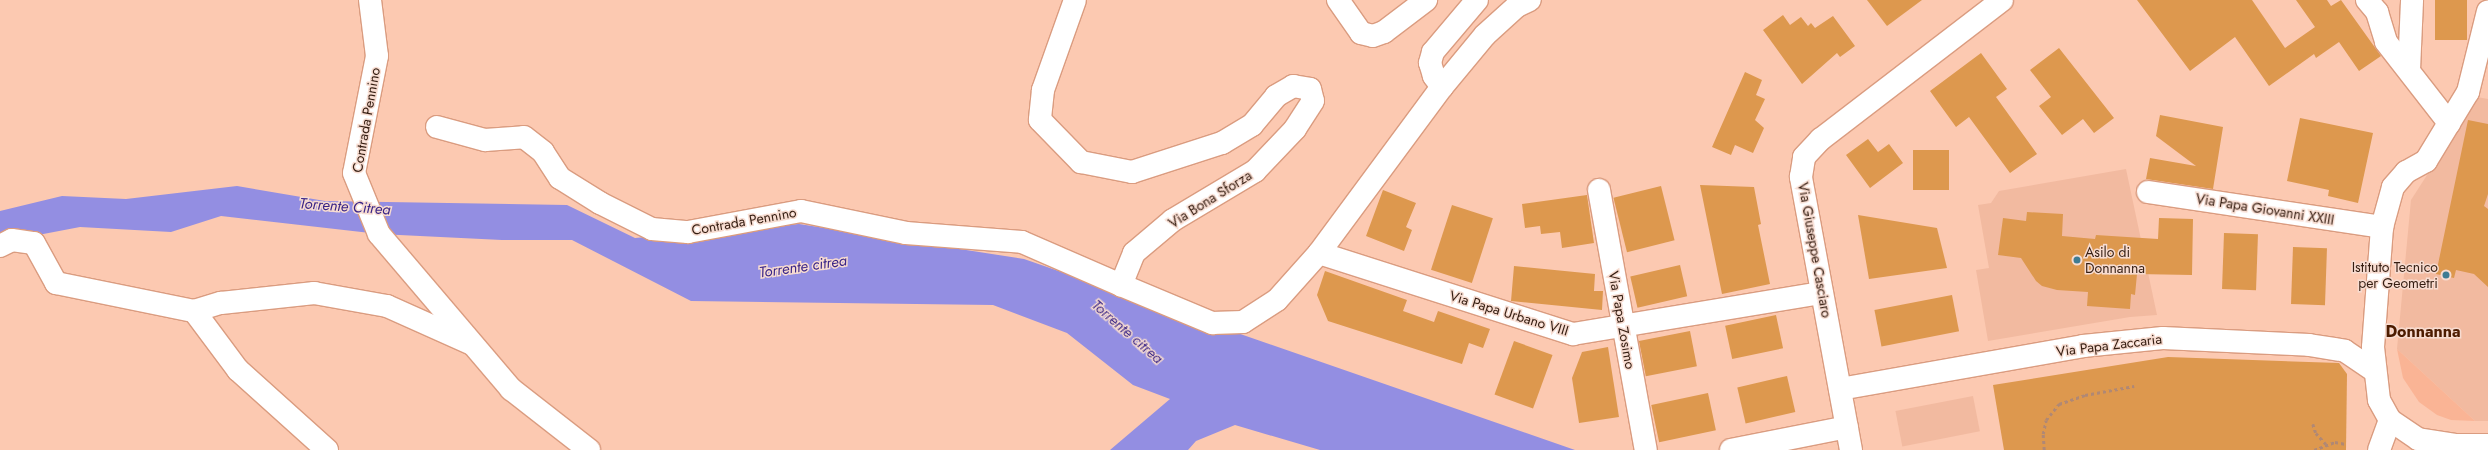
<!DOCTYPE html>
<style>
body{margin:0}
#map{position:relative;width:2488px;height:450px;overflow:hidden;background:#fcc9b1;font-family:Jost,sans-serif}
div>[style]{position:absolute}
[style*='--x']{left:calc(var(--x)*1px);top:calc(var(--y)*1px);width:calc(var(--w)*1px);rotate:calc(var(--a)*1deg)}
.built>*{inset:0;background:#f2baa0;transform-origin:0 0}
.green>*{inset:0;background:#fab495}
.water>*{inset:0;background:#938ee2}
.building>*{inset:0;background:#dd984e;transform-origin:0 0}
.path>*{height:2.5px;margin-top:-1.25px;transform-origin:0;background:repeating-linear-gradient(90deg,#b08874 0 3px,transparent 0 6px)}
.roads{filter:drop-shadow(1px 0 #da9c80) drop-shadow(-1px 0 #da9c80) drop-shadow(0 1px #da9c80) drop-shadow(0 -1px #da9c80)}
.minor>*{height:22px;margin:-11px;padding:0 11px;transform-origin:11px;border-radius:11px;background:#fff}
.dots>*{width:11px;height:11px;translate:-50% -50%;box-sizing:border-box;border:2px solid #f7dcd1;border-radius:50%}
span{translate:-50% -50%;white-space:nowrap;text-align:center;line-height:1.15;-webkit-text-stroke:3px #f7dcd1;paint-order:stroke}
.street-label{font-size:14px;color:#341d11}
.poi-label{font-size:14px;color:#341d11}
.left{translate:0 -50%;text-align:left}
.right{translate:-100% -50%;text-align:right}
.water-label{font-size:15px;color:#3a2587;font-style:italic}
.quarter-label{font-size:16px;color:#4d1c00;font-weight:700}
</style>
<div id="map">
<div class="built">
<i style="clip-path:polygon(2477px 97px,2488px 99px,2488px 421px,2475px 421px,2397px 349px,2411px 200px)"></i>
<i style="clip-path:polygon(2126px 169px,2157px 315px,2130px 317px,1988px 341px,1976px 270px,1989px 268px,1978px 205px,1991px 203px,1999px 191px)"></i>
<i style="left:1973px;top:396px;width:36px;height:79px;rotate:79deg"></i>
</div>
<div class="green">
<i style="clip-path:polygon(2397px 349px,2475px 421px,2451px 420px,2437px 415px,2419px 402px,2403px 378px)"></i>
</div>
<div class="water">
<i style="clip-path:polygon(237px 186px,325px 201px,567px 205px,635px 238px,799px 224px,1024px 259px,1575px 450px,1320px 450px,1235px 425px,1196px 441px,1188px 450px,1110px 450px,1170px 399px,1133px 385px,1067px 333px,993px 305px,691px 301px,572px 240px,502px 240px,379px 234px,221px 216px,171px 232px,80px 227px,12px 240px,0 246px,0 211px,62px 196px,126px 199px)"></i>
</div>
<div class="building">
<i style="clip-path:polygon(1867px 0,1922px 0,1887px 26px)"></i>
<i style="clip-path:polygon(2137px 0,2252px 0,2285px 48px,2315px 27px,2296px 0,2327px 0,2331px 6px,2341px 0,2381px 56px,2359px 71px,2339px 42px,2316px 58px,2314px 54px,2269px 86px,2235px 37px,2190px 71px)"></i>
<i style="left:2435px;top:0;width:32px;height:40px"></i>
<i style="clip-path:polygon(1783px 15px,1790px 25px,1801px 17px,1808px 26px,1811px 23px,1815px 28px,1833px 16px,1855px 46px,1840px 57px,1837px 53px,1802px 84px,1763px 30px)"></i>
<i style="clip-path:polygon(2059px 48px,2114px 118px,2094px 133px,2083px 119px,2062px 135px,2039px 106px,2051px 97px,2030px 70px)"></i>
<i style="clip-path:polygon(1981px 53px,2007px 89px,1996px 97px,2037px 154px,2010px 173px,1969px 117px,1956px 127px,1930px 91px)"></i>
<i style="clip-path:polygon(1745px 72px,1762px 80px,1756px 95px,1765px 99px,1755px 120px,1764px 128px,1753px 153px,1735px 145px,1731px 155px,1712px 147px)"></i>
<i style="clip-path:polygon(2160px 115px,2223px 127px,2213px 189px,2146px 179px,2150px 158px,2196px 166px,2156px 136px)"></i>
<i style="clip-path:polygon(2300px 118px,2373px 133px,2358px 203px,2328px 196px,2329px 190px,2287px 181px)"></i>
<i style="clip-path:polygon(2468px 120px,2488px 124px,2488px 194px,2484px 206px,2488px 209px,2488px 287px,2474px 274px,2456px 270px,2454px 278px,2436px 274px)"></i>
<i style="clip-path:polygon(1868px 139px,1878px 152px,1889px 144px,1903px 163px,1870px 188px,1846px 155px)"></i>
<i style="left:1913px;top:150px;width:36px;height:40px"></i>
<i style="clip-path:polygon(1700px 185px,1754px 187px,1761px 224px,1758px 225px,1770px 284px,1722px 294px)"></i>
<i style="left:1661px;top:186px;width:56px;height:49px;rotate:76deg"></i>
<i style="clip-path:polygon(1383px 190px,1416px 203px,1406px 227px,1412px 230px,1404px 251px,1366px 236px)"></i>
<i style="clip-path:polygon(1587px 195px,1594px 243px,1562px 248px,1560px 232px,1541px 234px,1540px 226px,1525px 228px,1522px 204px)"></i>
<i style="left:1452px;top:205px;width:43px;height:68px;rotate:18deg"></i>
<i style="clip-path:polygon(2027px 212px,2063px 214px,2062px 236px,2095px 239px,2096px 235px,2158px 239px,2159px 218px,2193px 219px,2192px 275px,2137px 274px,2135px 295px,2131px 294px,2130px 309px,2087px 306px,2088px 292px,2057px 290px,2042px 286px,2036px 281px,2021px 258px,1998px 255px,2003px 218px,2026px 221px)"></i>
<i style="clip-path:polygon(1858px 215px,1937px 228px,1947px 268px,1869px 279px)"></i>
<i style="left:2224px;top:233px;width:34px;height:56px;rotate:2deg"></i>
<i style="left:2293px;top:247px;width:34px;height:57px;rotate:2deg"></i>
<i style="left:1680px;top:265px;width:32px;height:51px;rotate:77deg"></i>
<i style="clip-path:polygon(1514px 266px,1595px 274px,1594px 291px,1603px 291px,1602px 310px,1511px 301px)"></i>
<i style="clip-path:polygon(1325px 271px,1407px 300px,1403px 311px,1434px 322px,1438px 311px,1490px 329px,1483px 348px,1469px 343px,1462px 364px,1328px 321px,1317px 295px)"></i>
<i style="left:1952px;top:295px;width:37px;height:79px;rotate:79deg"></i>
<i style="left:1776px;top:315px;width:34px;height:52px;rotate:78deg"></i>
<i style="left:1690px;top:331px;width:36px;height:52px;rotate:79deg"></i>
<i style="left:1514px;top:341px;width:41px;height:57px;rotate:20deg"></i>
<i style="clip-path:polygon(1608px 347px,1619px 417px,1579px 423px,1572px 378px,1582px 352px)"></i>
<i style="clip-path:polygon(2168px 357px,2339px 363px,2347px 374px,2346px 450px,2004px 450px,1993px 385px)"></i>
<i style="left:1787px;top:376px;width:37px;height:51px;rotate:77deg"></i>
<i style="left:1708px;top:393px;width:38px;height:58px;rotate:78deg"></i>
</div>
<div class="path">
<i style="--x:2313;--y:424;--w:9;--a:72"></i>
<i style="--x:2316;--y:433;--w:15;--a:48"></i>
<i style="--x:2044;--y:450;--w:16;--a:-94"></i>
<i style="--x:2043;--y:434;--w:14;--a:-78"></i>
<i style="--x:2046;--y:420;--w:21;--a:-51"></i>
<i style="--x:2059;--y:404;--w:28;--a:-19"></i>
<i style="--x:2085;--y:395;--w:50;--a:-10.4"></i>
<i style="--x:2314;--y:450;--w:22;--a:-21"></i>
<i style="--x:2335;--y:442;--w:11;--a:10"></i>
</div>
<div class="roads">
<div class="minor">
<i style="--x:370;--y:0;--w:56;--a:82.9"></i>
<i style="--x:377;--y:56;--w:119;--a:101.1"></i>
<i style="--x:354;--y:173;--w:66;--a:67.7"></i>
<i style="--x:379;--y:234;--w:204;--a:49.6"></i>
<i style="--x:511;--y:389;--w:99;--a:38"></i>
<i style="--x:1075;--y:0;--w:96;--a:109.6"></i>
<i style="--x:1043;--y:90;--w:30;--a:96"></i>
<i style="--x:1040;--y:120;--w:59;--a:45.7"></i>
<i style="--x:1081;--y:162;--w:52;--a:11.1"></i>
<i style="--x:1132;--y:172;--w:95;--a:-17.9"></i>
<i style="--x:1222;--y:143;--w:35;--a:-31"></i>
<i style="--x:1252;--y:125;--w:38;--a:-50"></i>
<i style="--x:1276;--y:96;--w:20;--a:-30"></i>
<i style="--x:1293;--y:86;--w:17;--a:10"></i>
<i style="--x:1310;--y:89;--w:12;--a:76"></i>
<i style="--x:1313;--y:101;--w:33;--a:123"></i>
<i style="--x:1295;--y:129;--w:58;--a:133.6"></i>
<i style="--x:1255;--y:171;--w:96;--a:149.1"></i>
<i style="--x:1173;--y:220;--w:51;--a:139.8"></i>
<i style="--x:1134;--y:253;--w:35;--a:112"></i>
<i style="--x:1121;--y:285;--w:99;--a:22.7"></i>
<i style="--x:1212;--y:323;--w:31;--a:-2"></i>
<i style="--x:1243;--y:322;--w:40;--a:-32.9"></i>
<i style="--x:1277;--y:300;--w:63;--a:-48.2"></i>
<i style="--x:1319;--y:253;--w:207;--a:-53.5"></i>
<i style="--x:1442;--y:87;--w:67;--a:-50.4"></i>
<i style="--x:1485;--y:35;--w:43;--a:-42.2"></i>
<i style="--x:1517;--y:6;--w:14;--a:-25"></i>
<i style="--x:1338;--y:0;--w:40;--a:55.1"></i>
<i style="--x:1361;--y:33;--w:12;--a:14"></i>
<i style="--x:1373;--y:36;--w:12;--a:-20"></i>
<i style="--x:1384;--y:32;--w:53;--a:-37.3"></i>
<i style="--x:2367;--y:0;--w:16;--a:50"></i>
<i style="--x:2377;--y:12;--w:31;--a:73"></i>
<i style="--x:2386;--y:42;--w:103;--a:52.1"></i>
<i style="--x:2409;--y:70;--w:70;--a:-87.5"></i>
<i style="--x:1442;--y:87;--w:14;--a:-126"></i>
<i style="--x:1434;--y:76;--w:14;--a:-107"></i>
<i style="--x:1430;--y:63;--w:11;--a:-75"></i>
<i style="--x:1433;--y:52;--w:68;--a:-49.8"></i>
<i style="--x:437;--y:127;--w:50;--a:15.2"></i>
<i style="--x:485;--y:140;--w:39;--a:-4"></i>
<i style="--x:524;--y:137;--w:24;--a:38"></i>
<i style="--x:543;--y:152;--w:31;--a:57"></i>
<i style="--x:560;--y:178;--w:47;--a:32"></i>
<i style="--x:600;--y:203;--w:58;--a:26.6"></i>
<i style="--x:652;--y:229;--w:36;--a:5"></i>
<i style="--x:688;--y:232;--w:115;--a:-10.5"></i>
<i style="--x:801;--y:211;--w:107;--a:11.8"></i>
<i style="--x:906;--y:233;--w:116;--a:4.4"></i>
<i style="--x:1022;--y:242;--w:108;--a:23.5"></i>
<i style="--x:1599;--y:190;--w:264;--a:79.8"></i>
<i style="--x:2148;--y:192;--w:237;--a:8.5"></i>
<i style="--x:0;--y:246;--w:13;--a:-27"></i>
<i style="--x:12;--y:240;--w:22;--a:8"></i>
<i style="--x:34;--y:243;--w:46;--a:61.2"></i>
<i style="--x:56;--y:283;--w:141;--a:11.5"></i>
<i style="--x:1319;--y:253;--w:267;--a:17.7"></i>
<i style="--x:1573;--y:334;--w:252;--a:-9.4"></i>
<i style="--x:1840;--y:389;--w:247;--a:-10"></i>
<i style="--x:2083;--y:346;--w:80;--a:-5.7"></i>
<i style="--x:2163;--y:338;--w:146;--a:2.7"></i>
<i style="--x:2309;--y:345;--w:36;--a:9"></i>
<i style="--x:2345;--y:351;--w:36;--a:34"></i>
<i style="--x:2390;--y:420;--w:34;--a:34"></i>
<i style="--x:2418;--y:439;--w:39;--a:9"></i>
<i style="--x:2457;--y:445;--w:31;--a:0"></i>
<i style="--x:327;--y:450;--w:120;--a:-138"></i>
<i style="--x:238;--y:370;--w:74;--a:-126.7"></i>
<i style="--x:194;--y:311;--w:28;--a:-17"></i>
<i style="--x:221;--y:303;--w:94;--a:-6.1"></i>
<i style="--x:314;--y:293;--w:74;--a:10.1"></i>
<i style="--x:387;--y:306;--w:93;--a:24.1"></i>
<i style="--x:1731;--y:450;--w:118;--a:-11.2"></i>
<i style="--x:1851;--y:450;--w:278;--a:-100.4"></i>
<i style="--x:1801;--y:177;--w:20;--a:-81"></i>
<i style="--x:1804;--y:157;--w:25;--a:-47"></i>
<i style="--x:1821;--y:139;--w:228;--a:-37.5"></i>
<i style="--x:2379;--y:450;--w:32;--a:-70"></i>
<i style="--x:2390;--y:420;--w:23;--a:-119"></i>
<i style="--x:2379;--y:400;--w:53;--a:-96.5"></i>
<i style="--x:2373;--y:347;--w:120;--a:-85.7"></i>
<i style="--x:2382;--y:227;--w:41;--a:-74.6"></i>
<i style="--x:2393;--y:187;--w:20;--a:-49"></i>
<i style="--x:2406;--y:172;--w:23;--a:-29"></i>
<i style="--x:2426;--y:161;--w:81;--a:-58.7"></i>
<i style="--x:2468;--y:92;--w:83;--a:-76.1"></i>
</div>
</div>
<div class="dots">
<i style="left:2077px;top:260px;background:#3f7c93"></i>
<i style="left:2446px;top:275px;background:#3f7c93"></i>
</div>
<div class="street-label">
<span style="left:366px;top:120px;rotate:-80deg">Contrada Pennino</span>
<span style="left:1210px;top:199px;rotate:-32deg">Via Bona Sforza</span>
<span style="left:2265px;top:209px;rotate:9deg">Via Papa Giovanni XXIII</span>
<span style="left:744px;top:221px;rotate:-10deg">Contrada Pennino</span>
<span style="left:1815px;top:250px;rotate:80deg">Via Giuseppe Casciaro</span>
<span style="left:1509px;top:313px;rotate:17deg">Via Papa Urbano VIII</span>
<span style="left:1622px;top:320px;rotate:80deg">Via Papa Zosimo</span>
<span style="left:2109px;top:345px;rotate:-7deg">Via Papa Zaccaria</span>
</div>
<div class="poi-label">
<span class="left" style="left:2085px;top:260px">Asilo di<br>Donnanna</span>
<span class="right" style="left:2438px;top:275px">Istituto Tecnico<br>per Geometri</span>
</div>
<div class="water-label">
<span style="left:345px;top:207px;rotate:4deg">Torrente Citrea</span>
<span style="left:803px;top:267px;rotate:-8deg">Torrente citrea</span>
<span style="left:1127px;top:332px;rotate:41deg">Torrente citrea</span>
</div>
<div class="quarter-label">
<span style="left:2423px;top:332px">Donnanna</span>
</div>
</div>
